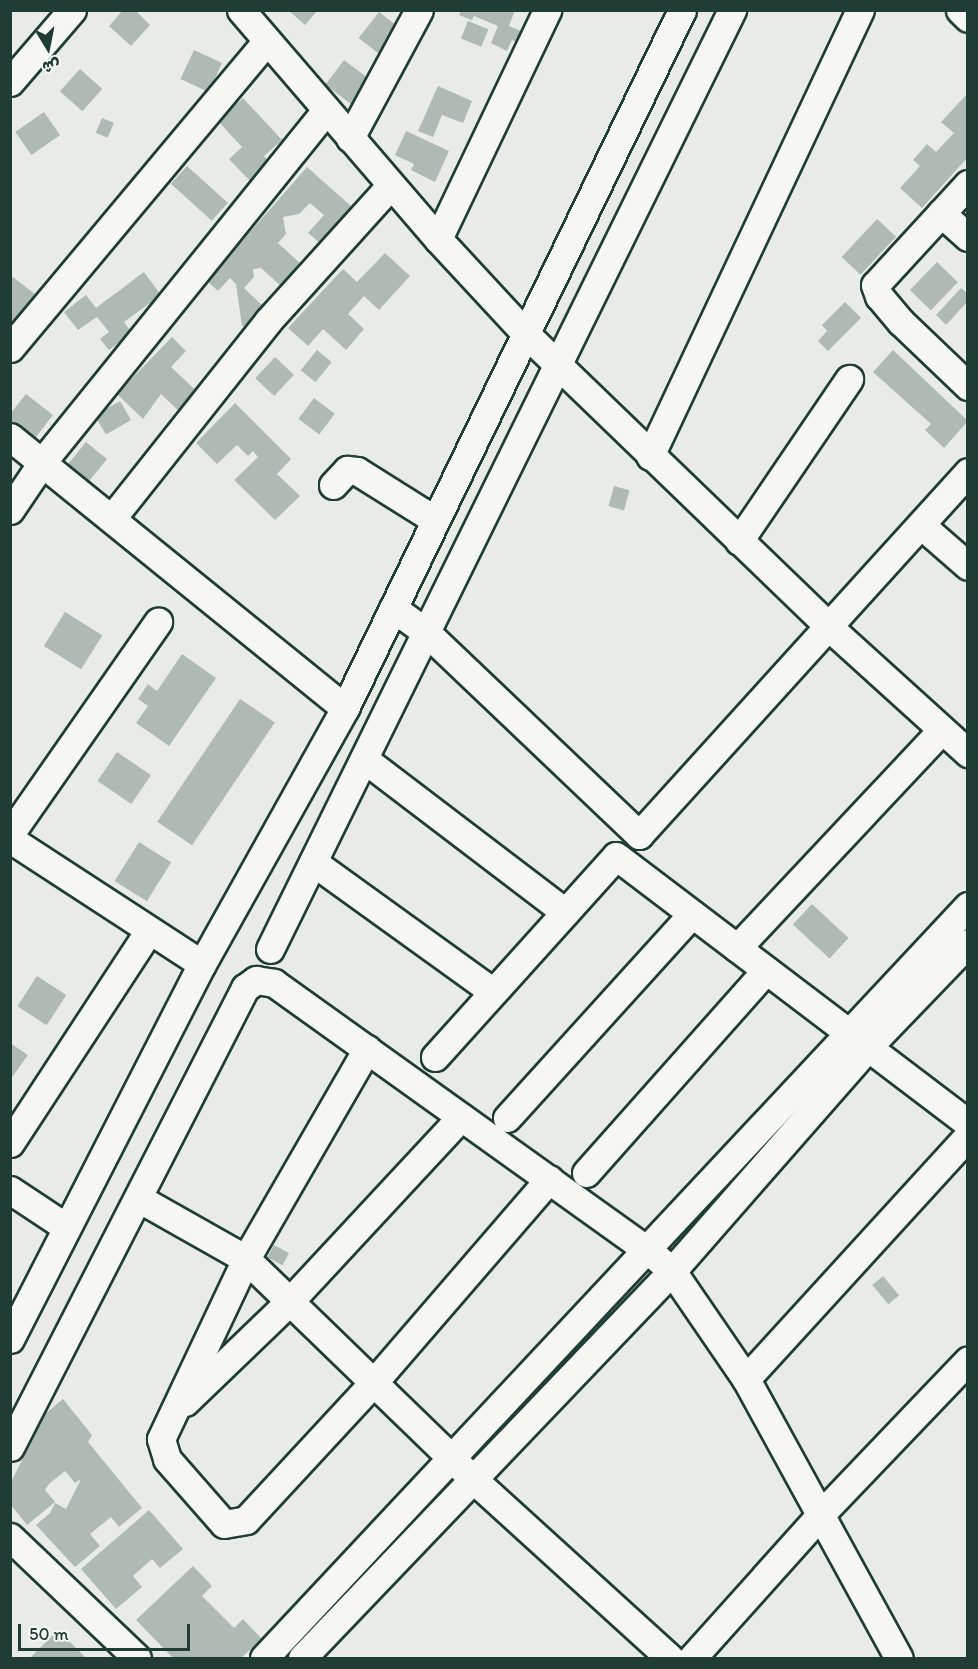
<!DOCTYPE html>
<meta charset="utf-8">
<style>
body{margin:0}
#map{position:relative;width:978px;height:1669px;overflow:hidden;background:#e9ebe7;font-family:Itim,"Playpen Sans Arabic",sans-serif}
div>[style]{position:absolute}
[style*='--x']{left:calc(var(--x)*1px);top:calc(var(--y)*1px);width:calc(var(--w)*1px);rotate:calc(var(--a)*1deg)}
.building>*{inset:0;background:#b0bab5;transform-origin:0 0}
.roads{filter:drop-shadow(2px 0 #1f3d34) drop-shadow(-2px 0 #1f3d34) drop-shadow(0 2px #1f3d34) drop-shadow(0 -2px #1f3d34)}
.minor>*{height:27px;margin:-13.5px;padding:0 13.5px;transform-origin:13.5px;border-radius:13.5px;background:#f6f6f2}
span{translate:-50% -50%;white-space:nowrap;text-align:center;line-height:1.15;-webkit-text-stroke:4.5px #f6f6f2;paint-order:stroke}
.frame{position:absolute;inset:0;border:12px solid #1f3d34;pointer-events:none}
.north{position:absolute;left:18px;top:18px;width:60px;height:60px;-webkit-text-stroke:4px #f6f6f2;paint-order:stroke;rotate:170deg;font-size:16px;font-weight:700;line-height:24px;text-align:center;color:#1f3d34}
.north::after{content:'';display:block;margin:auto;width:21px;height:27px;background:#1f3d34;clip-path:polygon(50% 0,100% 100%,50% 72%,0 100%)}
.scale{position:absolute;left:18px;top:1624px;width:172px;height:27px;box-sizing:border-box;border:3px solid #1f3d34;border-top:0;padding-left:8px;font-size:18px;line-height:21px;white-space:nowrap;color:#1f3d34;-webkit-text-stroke:4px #f6f6f2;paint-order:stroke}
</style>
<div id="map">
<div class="building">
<i style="clip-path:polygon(123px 10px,135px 10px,150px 25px,131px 46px,109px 26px)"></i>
<i style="clip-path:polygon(288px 10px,318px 10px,305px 25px)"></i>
<i style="clip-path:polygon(461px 10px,515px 10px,509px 26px,521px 31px,516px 42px,512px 40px,507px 51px,491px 43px,498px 26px,474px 16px,472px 20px,459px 15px)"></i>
<i style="left:379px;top:12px;width:31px;height:33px;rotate:38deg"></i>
<i style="left:468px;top:21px;width:22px;height:19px;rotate:22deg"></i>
<i style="left:194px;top:50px;width:31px;height:32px;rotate:25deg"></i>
<i style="left:344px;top:60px;width:35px;height:31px;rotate:37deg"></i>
<i style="left:80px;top:69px;width:30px;height:30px;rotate:42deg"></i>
<i style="clip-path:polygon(438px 86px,472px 101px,463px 123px,442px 115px,433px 137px,418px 131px)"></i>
<i style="clip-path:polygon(968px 93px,968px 157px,922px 208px,900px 188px,920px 166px,913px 160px,927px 144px,936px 152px,954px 133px,941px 122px)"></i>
<i style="clip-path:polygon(243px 98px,282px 140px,264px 156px,270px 163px,250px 181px,229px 159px,242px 147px,218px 121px)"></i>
<i style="left:44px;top:112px;width:28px;height:35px;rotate:55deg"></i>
<i style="left:102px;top:118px;width:13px;height:16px;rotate:23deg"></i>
<i style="clip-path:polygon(406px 131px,449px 151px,435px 182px,411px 170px,414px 164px,395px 155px)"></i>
<i style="left:187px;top:166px;width:55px;height:24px;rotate:42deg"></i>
<i style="clip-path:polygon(307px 167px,352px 207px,320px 243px,308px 233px,324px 215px,310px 203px,299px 214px,283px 217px,286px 234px,278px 243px,302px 265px,282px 287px,261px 268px,253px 269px,254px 277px,244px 288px,266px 309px,251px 325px,242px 326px,236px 284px,230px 278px,218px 291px,207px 281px)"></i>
<i style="left:877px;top:219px;width:26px;height:52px;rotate:43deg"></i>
<i style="clip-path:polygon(385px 253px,410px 276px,379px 310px,364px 296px,348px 314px,364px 329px,346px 350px,323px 329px,308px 346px,288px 328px,343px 269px,357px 282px)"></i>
<i style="left:937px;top:262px;width:29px;height:39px;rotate:44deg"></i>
<i style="clip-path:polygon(144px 272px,161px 295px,124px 322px,132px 333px,109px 350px,100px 339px,109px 332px,97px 317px,78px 330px,64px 312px,86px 295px,96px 308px)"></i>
<i style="clip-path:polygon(13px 277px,36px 295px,10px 326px,10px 280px)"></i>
<i style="clip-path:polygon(961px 288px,968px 294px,968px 301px,946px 325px,936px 315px)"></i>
<i style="clip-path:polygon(845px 302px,861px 318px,828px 351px,818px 341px,827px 331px,822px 325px)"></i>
<i style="clip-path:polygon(172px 337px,186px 351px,171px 367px,203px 397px,184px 416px,161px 394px,143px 419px,117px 394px)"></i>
<i style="left:317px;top:350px;width:19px;height:26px;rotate:39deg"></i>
<i style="clip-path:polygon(893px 350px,968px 421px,944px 448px,925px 430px,931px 424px,873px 372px)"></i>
<i style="left:275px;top:357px;width:26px;height:29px;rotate:43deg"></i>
<i style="clip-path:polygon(26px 394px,53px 415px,33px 441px,10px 423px,10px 414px)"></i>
<i style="left:314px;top:398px;width:26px;height:26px;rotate:37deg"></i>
<i style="left:120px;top:401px;width:22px;height:29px;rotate:60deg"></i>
<i style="clip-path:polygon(235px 403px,291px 459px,277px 474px,300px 496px,275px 520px,234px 480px,258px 457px,253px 451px,248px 456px,237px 445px,217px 464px,196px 443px)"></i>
<i style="left:86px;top:442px;width:27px;height:30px;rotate:39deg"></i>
<i style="left:614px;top:486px;width:16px;height:21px;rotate:15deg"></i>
<i style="left:65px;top:612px;width:44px;height:40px;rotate:32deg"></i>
<i style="clip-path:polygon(182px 654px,216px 678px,169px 746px,136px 723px,148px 706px,138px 699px,148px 684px,157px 691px)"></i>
<i style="left:240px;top:699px;width:42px;height:148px;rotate:34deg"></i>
<i style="left:117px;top:752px;width:41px;height:35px;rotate:34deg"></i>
<i style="left:139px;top:842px;width:38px;height:46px;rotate:32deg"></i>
<i style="left:812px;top:904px;width:50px;height:28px;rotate:43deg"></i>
<i style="left:37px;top:976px;width:35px;height:36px;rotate:33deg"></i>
<i style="clip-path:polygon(10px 1043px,28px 1055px,10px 1080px)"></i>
<i style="left:274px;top:1245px;width:17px;height:14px;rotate:28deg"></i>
<i style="left:883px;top:1276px;width:25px;height:14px;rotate:50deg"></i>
<i style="clip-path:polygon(63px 1399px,92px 1435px,88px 1442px,142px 1508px,119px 1527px,111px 1517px,90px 1534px,100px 1546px,75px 1567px,36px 1525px,50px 1513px,55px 1503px,66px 1509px,81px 1479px,75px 1483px,65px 1471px,49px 1484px,45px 1490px,55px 1502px,27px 1525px,10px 1504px,10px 1484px,46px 1413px)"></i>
<i style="clip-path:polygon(149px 1510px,183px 1549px,160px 1568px,152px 1559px,133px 1576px,142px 1587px,116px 1609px,81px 1569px)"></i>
<i style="clip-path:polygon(193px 1566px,212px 1586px,202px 1596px,234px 1628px,243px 1619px,262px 1639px,241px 1658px,173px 1658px,136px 1620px)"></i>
<i style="clip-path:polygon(58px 1630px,86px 1658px,30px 1658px)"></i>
</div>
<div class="roads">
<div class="minor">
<i style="--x:241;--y:10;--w:302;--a:49.3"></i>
<i style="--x:438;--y:239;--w:129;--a:47.2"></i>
<i style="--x:526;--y:334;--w:421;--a:44"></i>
<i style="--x:829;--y:627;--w:188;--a:42.2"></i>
<i style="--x:960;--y:10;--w:11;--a:45"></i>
<i style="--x:10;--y:82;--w:95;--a:-49.3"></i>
<i style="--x:350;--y:138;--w:145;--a:-61.7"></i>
<i style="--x:968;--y:184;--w:137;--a:132.6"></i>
<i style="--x:875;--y:285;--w:12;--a:70"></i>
<i style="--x:879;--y:296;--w:34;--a:50"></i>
<i style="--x:901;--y:322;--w:93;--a:43.7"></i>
<i style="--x:941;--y:213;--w:36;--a:42"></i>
<i style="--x:438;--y:239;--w:254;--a:-64.5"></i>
<i style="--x:10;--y:348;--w:400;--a:-50.1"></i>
<i style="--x:10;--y:437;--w:431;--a:39"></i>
<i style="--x:650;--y:456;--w:493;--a:-64.8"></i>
<i style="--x:333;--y:485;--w:21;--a:-47"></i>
<i style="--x:347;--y:470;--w:10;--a:6"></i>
<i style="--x:357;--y:471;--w:92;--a:32.1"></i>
<i style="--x:10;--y:510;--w:59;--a:-56"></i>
<i style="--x:43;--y:461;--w:451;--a:-51.1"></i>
<i style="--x:112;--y:518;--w:251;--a:-51.6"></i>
<i style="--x:268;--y:321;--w:183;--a:-47.9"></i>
<i style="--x:921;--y:525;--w:62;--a:41.1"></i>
<i style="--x:739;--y:541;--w:196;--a:-55.8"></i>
<i style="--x:393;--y:608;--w:42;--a:36.3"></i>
<i style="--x:427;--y:633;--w:293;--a:43.6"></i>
<i style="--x:639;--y:835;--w:490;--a:-47.8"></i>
<i style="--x:364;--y:759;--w:253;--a:37.3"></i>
<i style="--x:10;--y:834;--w:259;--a:-55.1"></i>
<i style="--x:10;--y:839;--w:229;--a:33.1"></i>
<i style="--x:313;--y:862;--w:222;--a:35.8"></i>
<i style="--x:737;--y:948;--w:299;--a:-46.8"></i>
<i style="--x:270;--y:949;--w:1047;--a:-63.8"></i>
<i style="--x:367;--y:1049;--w:242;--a:120"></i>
<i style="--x:246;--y:1259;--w:199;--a:115.3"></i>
<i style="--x:161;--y:1439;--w:21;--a:73"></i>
<i style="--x:167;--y:1459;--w:86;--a:48.8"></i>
<i style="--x:224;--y:1524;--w:22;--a:-10"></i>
<i style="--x:246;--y:1520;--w:188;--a:-47.2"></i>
<i style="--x:374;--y:1382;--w:268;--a:-49.2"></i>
<i style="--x:435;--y:1057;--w:270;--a:-48"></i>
<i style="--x:616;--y:856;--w:442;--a:37.2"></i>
<i style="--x:507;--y:1118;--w:275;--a:-47.8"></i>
<i style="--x:10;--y:1143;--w:252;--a:-56.8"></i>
<i style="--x:586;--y:1173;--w:271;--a:-48.4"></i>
<i style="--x:10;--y:1190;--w:67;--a:33.5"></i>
<i style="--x:138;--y:1198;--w:124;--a:29.5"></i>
<i style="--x:246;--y:1259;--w:316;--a:44.1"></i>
<i style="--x:473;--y:1479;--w:266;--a:42.3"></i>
<i style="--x:10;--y:1339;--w:421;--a:-62.9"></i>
<i style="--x:202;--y:964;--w:293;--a:-60.8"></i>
<i style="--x:345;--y:708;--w:775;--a:-64.23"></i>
<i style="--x:746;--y:1379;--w:329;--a:-47.6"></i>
<i style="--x:185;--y:1402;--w:146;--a:-43.9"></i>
<i style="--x:290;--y:1301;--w:251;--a:-47.1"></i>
<i style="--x:10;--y:1447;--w:516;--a:-62.89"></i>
<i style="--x:245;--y:988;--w:14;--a:-36"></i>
<i style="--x:256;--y:980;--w:18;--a:9"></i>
<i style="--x:274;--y:983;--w:461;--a:35.6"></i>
<i style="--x:649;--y:1251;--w:30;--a:41"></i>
<i style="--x:672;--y:1271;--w:131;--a:55.6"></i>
<i style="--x:746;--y:1379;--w:318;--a:61.3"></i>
<i style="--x:10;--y:1537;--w:175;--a:43.6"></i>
<i style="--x:264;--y:1658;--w:1030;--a:-46.89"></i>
<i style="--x:302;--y:1658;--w:535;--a:-46.29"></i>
<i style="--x:672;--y:1271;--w:298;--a:-48.8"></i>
<i style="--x:868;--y:1047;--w:144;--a:-46.1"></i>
<i style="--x:692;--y:1658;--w:195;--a:-48.1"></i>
<i style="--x:822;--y:1513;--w:211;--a:-46.3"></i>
</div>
</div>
<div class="frame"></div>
<div class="north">ش</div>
<div class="scale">50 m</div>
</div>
